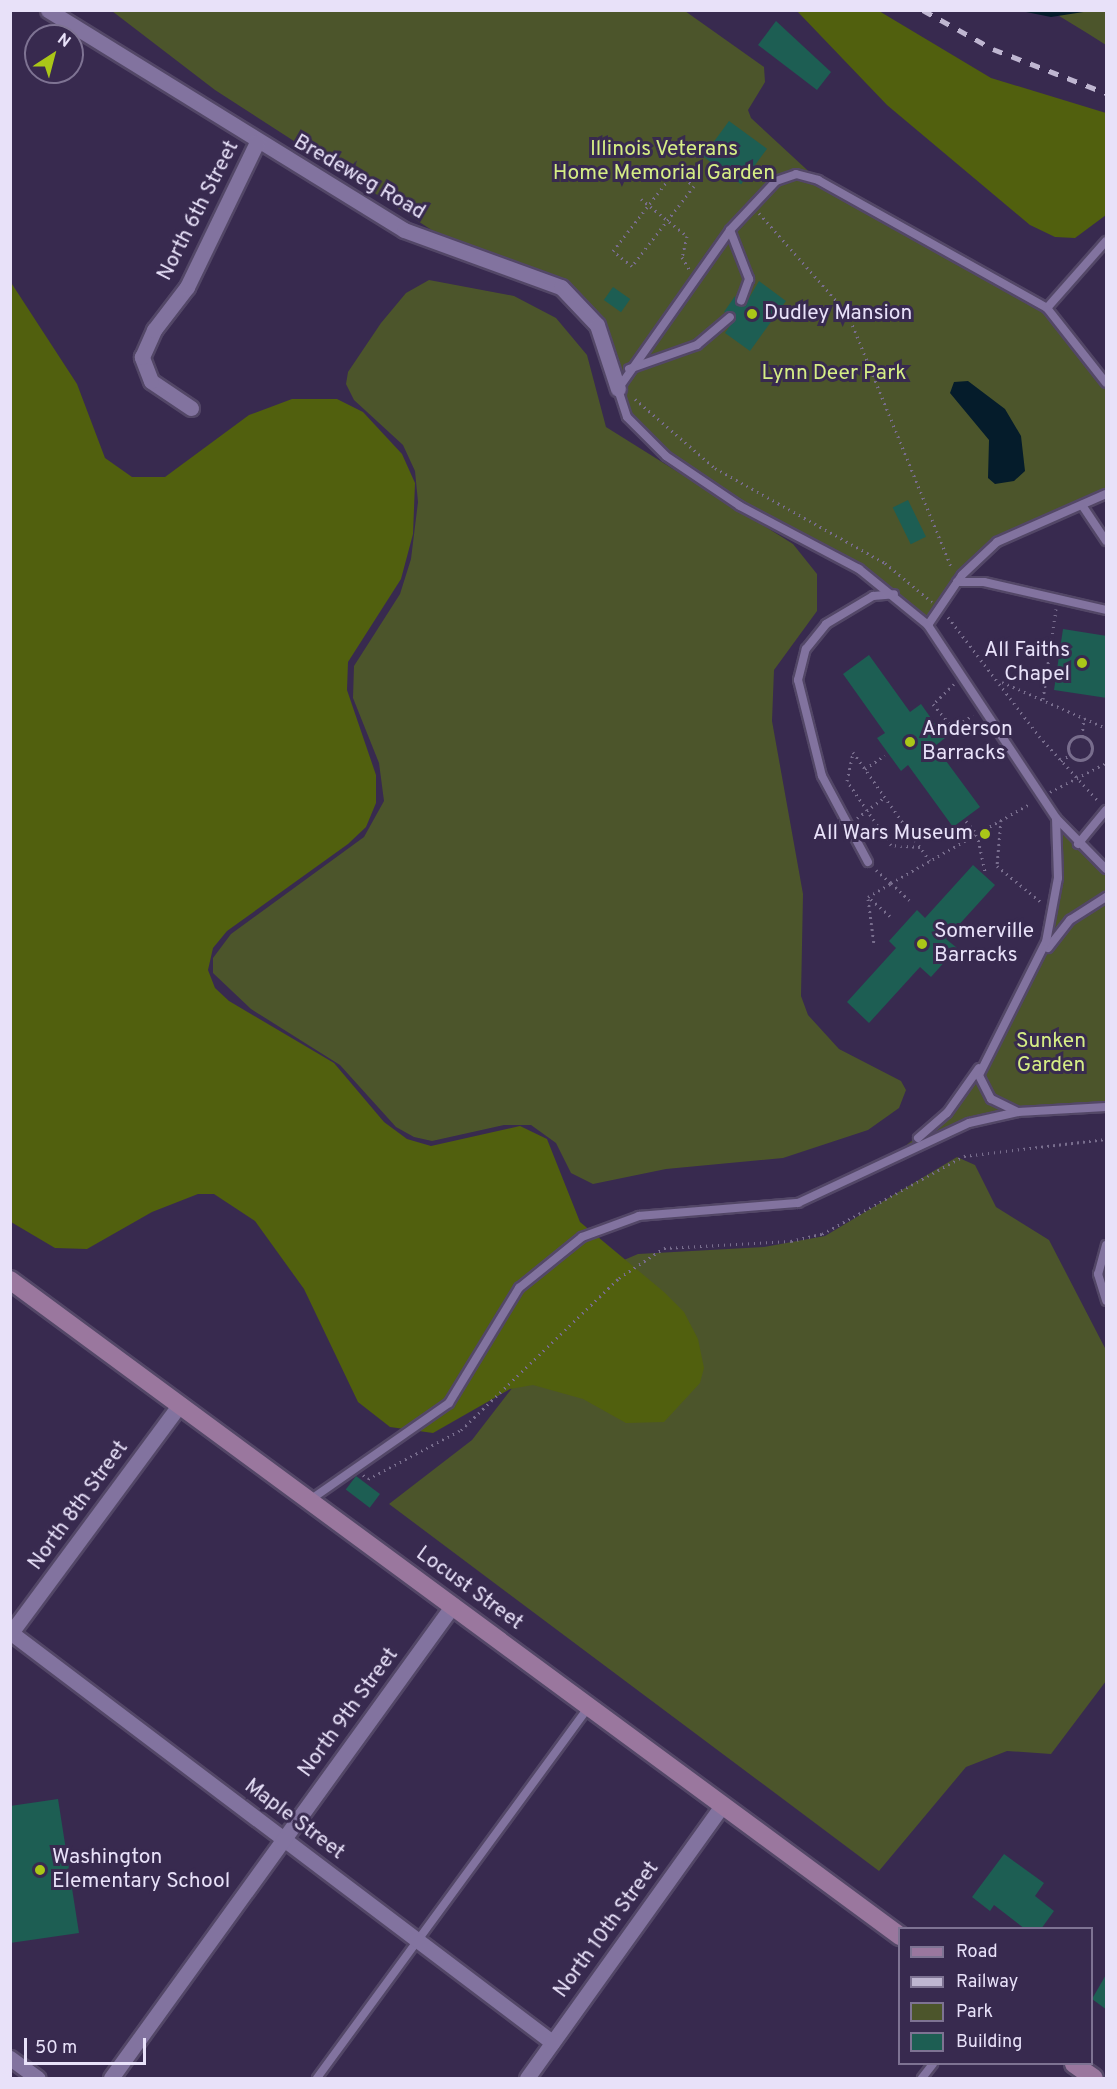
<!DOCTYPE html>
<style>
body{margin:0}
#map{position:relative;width:1117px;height:2089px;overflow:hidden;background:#382a4f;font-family:Overpass,sans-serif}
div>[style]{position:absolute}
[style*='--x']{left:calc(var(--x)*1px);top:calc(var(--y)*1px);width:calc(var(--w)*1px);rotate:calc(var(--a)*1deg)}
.green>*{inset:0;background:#4c552b}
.forest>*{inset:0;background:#51600e}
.water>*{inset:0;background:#051c2b}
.building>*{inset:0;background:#1d5e53;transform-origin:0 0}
.path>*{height:3px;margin-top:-1.5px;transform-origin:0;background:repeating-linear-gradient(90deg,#786d8d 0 1.5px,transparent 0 6px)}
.path>.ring{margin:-1.5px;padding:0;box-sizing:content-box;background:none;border:3px solid #786d8d;border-radius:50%}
.roads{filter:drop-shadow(2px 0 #534767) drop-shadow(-2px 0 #534767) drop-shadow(0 2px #534767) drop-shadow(0 -2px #534767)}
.lane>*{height:8px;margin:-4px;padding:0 4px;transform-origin:4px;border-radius:4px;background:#82739f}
.street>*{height:15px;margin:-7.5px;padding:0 7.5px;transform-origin:7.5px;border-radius:7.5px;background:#82739f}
.secondary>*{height:18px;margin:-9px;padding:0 9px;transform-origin:9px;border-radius:9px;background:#9a779e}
.rail>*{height:4.5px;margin-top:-2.25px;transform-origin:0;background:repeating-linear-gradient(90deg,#bfb6d1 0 10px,transparent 0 20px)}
.dots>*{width:16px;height:16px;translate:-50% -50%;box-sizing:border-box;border:3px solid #382a4f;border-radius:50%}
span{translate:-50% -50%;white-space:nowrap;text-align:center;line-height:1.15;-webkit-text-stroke:6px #382a4f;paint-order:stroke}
.park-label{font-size:21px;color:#d5ed85}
.street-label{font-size:21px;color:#e8e1f9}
.poi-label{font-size:21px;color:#e8e1f9}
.left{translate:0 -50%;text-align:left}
.right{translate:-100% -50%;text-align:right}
.frame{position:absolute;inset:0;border:12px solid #e8e1f9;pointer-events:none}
.legend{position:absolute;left:898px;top:1927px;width:195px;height:138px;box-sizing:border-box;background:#382a4f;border:2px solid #7e7393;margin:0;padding:8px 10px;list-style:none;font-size:18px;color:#e8e1f9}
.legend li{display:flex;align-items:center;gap:12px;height:30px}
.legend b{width:30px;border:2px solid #7e7393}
.north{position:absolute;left:24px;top:24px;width:60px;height:60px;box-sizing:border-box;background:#382a4f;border:2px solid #7e7393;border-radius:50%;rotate:36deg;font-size:16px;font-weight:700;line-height:24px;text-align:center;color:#e8e1f9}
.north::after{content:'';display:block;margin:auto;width:21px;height:27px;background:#aac718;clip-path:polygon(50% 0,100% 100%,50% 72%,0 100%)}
.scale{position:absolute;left:24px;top:2038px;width:122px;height:27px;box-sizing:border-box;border:3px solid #e8e1f9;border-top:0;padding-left:8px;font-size:18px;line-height:21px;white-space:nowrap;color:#e8e1f9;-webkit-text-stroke:4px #382a4f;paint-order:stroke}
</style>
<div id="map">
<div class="green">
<i style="clip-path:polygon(112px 11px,685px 11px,764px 67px,765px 82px,748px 110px,751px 118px,818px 180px,1047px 308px,1106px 383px,1106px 494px,1019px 529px,978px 556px,928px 625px,896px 595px,691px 475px,627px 417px,616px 378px,575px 297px,475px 258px,215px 90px)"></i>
<i style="clip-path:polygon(1051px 11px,1106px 11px,1106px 45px,1087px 33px)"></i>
<i style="clip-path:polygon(429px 280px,514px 296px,556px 318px,587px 355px,606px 427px,793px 544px,817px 574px,817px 611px,774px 670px,772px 721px,803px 894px,801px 996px,808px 1015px,839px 1049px,901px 1081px,906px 1090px,899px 1108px,868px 1130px,783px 1158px,666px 1169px,593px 1184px,571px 1173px,556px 1143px,531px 1125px,504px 1125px,432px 1141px,414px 1137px,396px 1127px,340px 1065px,251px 1009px,213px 973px,213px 958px,231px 934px,364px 837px,384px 801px,379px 763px,353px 698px,354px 666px,400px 594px,411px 559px,418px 502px,415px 471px,403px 445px,354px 400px,346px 384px,348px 372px,381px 323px,406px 293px)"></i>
<i style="clip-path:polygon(1056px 818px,1106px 869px,1106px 1107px,969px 1123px,895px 1154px,947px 1113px,981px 1065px,1039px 959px,1058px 878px)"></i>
<i style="clip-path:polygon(957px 1157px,975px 1165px,996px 1207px,1049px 1240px,1106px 1350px,1106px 1681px,1051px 1754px,1007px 1751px,966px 1767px,879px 1871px,389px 1504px,472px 1440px,605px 1268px,638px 1254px,764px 1247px,825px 1236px)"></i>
</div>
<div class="forest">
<i style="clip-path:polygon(797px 11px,879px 11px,991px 78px,1106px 113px,1106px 215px,1075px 238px,1055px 237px,1030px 225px,887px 105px)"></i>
<i style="clip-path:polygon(10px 281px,77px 384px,105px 458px,132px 477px,165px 477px,249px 415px,292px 399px,337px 399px,363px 412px,402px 454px,415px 483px,413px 534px,401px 579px,348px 662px,347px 690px,376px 775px,376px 803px,366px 827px,348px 844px,227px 931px,213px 948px,208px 970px,215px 988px,229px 1001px,334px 1063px,384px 1122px,407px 1139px,431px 1146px,520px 1126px,547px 1139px,580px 1222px,664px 1292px,684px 1312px,698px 1339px,704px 1368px,700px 1383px,664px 1422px,626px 1423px,583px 1399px,533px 1385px,510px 1389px,433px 1433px,390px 1427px,358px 1402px,304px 1289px,255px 1221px,214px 1194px,198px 1194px,152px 1212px,87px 1249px,55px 1248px,11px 1222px)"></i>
</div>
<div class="water">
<i style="clip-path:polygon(1021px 11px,1090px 11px,1051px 17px)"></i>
<i style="clip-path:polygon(968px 381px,1005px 409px,1021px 436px,1025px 471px,1014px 481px,995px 484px,988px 478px,989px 440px,950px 393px,954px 382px)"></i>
</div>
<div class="building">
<i style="clip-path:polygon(776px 21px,831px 72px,817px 90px,758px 45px)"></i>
<i style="left:729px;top:121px;width:47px;height:44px;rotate:36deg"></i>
<i style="clip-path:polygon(759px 281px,786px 301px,750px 351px,725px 333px,736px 317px,724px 312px,735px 296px,737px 305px,745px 305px)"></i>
<i style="left:613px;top:287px;width:21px;height:16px;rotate:35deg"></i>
<i style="left:908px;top:500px;width:41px;height:17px;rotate:64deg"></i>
<i style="clip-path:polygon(1063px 629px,1107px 636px,1107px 698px,1054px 690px)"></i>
<i style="clip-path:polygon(869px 655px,910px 712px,921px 704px,945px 738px,935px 746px,980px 807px,953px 827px,908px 765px,901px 771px,877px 738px,885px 733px,843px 674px)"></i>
<i style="clip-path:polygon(973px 865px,995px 885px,946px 939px,957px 948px,931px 977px,920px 967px,869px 1023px,847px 1002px,896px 948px,889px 941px,917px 910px,925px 918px)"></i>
<i style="left:356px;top:1476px;width:30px;height:17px;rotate:37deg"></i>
<i style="clip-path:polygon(58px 1799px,79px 1933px,10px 1943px,10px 1806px)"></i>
<i style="clip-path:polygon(1004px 1854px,1044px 1883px,1035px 1896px,1054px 1911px,1041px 1929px,1025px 1929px,994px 1905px,990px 1911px,972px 1897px)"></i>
<i style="clip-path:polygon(1107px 1973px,1107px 2010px,1092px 1999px)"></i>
</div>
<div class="path">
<i style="--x:675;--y:171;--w:24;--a:38"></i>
<i style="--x:694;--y:186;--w:101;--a:127.8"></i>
<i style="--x:632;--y:266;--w:24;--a:-142"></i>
<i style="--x:613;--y:251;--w:101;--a:-52.2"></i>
<i style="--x:641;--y:199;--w:59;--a:38.8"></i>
<i style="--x:687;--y:236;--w:22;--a:103"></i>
<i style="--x:682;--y:257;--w:14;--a:60"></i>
<i style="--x:759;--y:213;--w:135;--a:48.6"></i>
<i style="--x:848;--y:314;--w:275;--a:67.8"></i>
<i style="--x:635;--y:399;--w:106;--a:40.8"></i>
<i style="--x:715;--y:468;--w:195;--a:29.2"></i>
<i style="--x:885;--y:563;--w:61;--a:39.7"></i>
<i style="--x:948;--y:617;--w:150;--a:52.6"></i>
<i style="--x:1039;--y:736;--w:89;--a:47.7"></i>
<i style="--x:1002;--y:682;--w:114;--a:23.9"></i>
<i style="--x:954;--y:684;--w:29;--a:136"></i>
<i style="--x:933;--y:704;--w:31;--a:50"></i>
<i style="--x:953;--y:728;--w:24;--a:-33"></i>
<i style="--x:1043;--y:699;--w:91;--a:-81.8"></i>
<i style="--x:1082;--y:736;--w:18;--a:-84"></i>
<i class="ring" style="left:1068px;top:736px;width:21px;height:21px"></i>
<i style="--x:1061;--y:761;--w:11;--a:-34"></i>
<i style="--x:865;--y:769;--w:24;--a:-35"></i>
<i style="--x:1050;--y:792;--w:63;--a:-27.4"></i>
<i style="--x:857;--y:818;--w:35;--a:-37"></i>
<i style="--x:1001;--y:820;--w:46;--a:95"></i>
<i style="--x:997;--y:866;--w:57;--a:39.3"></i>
<i style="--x:966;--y:821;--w:17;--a:50"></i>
<i style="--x:977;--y:834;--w:38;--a:78"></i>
<i style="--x:920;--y:847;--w:29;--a:-176"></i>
<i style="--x:891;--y:845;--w:78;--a:-124.5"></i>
<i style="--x:847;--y:781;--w:30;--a:-78"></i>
<i style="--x:853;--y:752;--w:133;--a:54.8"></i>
<i style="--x:876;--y:870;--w:20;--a:41"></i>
<i style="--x:891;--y:883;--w:161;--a:-29.7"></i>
<i style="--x:868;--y:899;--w:45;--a:82.4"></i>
<i style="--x:890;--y:916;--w:29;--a:-139"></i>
<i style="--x:868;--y:897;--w:27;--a:-31"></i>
<i style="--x:891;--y:883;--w:25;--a:43"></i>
<i style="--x:363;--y:1475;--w:6;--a:39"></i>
<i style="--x:368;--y:1479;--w:105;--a:-27.8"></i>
<i style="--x:461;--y:1430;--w:219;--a:-43.9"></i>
<i style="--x:619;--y:1278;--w:54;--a:-33.7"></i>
<i style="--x:664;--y:1248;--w:127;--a:-3.2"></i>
<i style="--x:791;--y:1241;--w:32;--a:-13"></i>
<i style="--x:822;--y:1234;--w:162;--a:-28.8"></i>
<i style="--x:964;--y:1156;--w:143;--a:-6.8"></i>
</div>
<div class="roads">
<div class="lane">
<i style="--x:730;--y:230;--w:53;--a:68.8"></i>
<i style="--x:749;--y:279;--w:23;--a:110"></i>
<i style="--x:1047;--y:308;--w:89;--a:-48.6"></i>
<i style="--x:629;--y:369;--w:72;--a:-19.4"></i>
<i style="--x:697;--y:345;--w:43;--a:-40.3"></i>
<i style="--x:1082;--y:505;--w:43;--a:56.3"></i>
<i style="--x:957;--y:582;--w:27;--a:0"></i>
<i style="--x:984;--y:582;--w:125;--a:12.9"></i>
<i style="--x:928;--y:625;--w:60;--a:-55.8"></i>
<i style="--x:962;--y:575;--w:48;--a:-43.3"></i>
<i style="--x:997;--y:542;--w:119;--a:-23.8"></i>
<i style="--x:1057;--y:819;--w:70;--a:45.6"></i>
<i style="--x:1078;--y:844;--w:44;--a:-50.5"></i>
<i style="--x:868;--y:862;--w:98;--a:-118.1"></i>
<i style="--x:822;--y:776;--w:99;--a:-104"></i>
<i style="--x:798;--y:680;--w:32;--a:-76"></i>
<i style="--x:806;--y:649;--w:32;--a:-51"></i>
<i style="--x:826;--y:624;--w:55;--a:-30.8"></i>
<i style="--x:873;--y:596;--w:21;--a:-5"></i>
<i style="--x:1048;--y:948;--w:36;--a:-52"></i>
<i style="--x:1070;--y:920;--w:43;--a:-32.6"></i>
<i style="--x:1018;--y:1112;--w:30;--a:-154"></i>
<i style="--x:991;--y:1099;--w:27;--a:-117"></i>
<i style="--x:979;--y:1075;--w:149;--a:-63.3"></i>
<i style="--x:1046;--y:942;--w:65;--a:-79.4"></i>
<i style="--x:1058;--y:878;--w:60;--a:-91.9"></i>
<i style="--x:1056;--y:818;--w:232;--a:-123.6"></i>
<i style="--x:928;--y:625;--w:89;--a:-140.9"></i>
<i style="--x:859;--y:569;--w:135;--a:-152.1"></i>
<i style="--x:740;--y:506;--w:89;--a:-146"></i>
<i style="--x:666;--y:456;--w:55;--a:-135"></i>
<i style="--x:627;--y:417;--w:29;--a:-108"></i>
<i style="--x:618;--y:389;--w:194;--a:-54.8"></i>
<i style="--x:730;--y:230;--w:67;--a:-46.8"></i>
<i style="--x:776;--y:181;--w:21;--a:-19"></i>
<i style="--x:796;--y:174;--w:23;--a:15"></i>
<i style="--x:818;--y:180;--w:262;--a:29.2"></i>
<i style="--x:1047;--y:308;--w:95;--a:51.8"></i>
<i style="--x:918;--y:1138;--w:38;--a:-41"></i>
<i style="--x:947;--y:1113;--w:55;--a:-54.6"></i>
<i style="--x:1106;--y:1245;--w:30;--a:105"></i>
<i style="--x:1098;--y:1274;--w:28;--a:73"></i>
<i style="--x:310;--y:1500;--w:169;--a:-34.9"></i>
<i style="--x:449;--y:1403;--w:135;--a:-58.7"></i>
<i style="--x:519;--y:1288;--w:81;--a:-39"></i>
<i style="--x:582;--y:1237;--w:61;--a:-20.2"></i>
<i style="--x:639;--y:1216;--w:160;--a:-4.7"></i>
<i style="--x:798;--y:1203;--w:189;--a:-25.1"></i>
<i style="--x:969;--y:1123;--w:50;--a:-12.7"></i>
<i style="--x:1018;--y:1112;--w:88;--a:-3.3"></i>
<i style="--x:317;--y:2078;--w:460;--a:-53.8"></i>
<i style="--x:922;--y:2078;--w:18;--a:-52"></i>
</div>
<div class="street">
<i style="--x:48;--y:10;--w:418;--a:31.7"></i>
<i style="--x:404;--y:230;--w:167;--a:20"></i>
<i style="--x:561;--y:287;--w:52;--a:46.5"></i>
<i style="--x:597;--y:325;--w:67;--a:71.8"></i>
<i style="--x:191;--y:408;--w:48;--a:-146"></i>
<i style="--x:151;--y:381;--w:26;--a:-111"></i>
<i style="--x:142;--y:357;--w:30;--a:-66"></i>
<i style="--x:154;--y:330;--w:54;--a:-52.5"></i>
<i style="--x:187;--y:287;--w:161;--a:-64.2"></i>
<i style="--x:10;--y:1632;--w:680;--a:37.11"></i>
<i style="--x:10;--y:1634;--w:286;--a:-53.5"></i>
<i style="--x:10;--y:2058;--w:34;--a:36"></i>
<i style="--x:111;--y:2078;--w:584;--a:-54.13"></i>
<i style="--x:527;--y:2078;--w:335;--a:-54.4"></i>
</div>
<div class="secondary">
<i style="--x:10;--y:1280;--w:1106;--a:36.39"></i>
<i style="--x:1074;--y:2064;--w:24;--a:35"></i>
</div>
</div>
<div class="rail">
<i style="--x:923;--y:10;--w:80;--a:29.1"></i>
<i style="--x:993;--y:49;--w:121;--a:21.3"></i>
</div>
<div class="dots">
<i style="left:752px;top:314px;background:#aac718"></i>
<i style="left:1082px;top:663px;background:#aac718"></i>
<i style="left:910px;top:742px;background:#aac718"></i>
<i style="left:985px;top:834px;background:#aac718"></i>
<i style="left:922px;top:944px;background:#aac718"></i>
<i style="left:40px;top:1870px;background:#aac718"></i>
</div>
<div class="park-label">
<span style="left:664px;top:162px">Illinois Veterans<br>Home Memorial Garden</span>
<span style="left:834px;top:374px">Lynn Deer Park</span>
<span style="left:1051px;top:1054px">Sunken<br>Garden</span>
</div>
<div class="street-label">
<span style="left:359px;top:178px;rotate:30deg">Bredeweg Road</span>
<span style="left:199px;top:211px;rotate:-63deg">North 6th Street</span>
<span style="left:79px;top:1506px;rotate:-54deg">North 8th Street</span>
<span style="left:469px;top:1589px;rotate:36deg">Locust Street</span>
<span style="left:349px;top:1713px;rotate:-54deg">North 9th Street</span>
<span style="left:294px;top:1820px;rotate:37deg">Maple Street</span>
<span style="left:607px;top:1930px;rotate:-54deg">North 10th Street</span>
</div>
<div class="poi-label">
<span class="left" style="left:764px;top:314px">Dudley Mansion</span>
<span class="right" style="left:1070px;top:663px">All Faiths<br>Chapel</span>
<span class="left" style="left:922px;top:742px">Anderson<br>Barracks</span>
<span class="right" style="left:973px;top:834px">All Wars Museum</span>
<span class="left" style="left:934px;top:944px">Somerville<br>Barracks</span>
<span class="left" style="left:52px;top:1870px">Washington<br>Elementary School</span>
</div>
<div class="frame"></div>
<ul class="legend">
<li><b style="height:8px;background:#9a779e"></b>Road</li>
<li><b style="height:8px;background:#bfb6d1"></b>Railway</li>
<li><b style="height:16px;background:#4c552b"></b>Park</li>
<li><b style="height:16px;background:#1d5e53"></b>Building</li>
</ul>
<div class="north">N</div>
<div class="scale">50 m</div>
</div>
